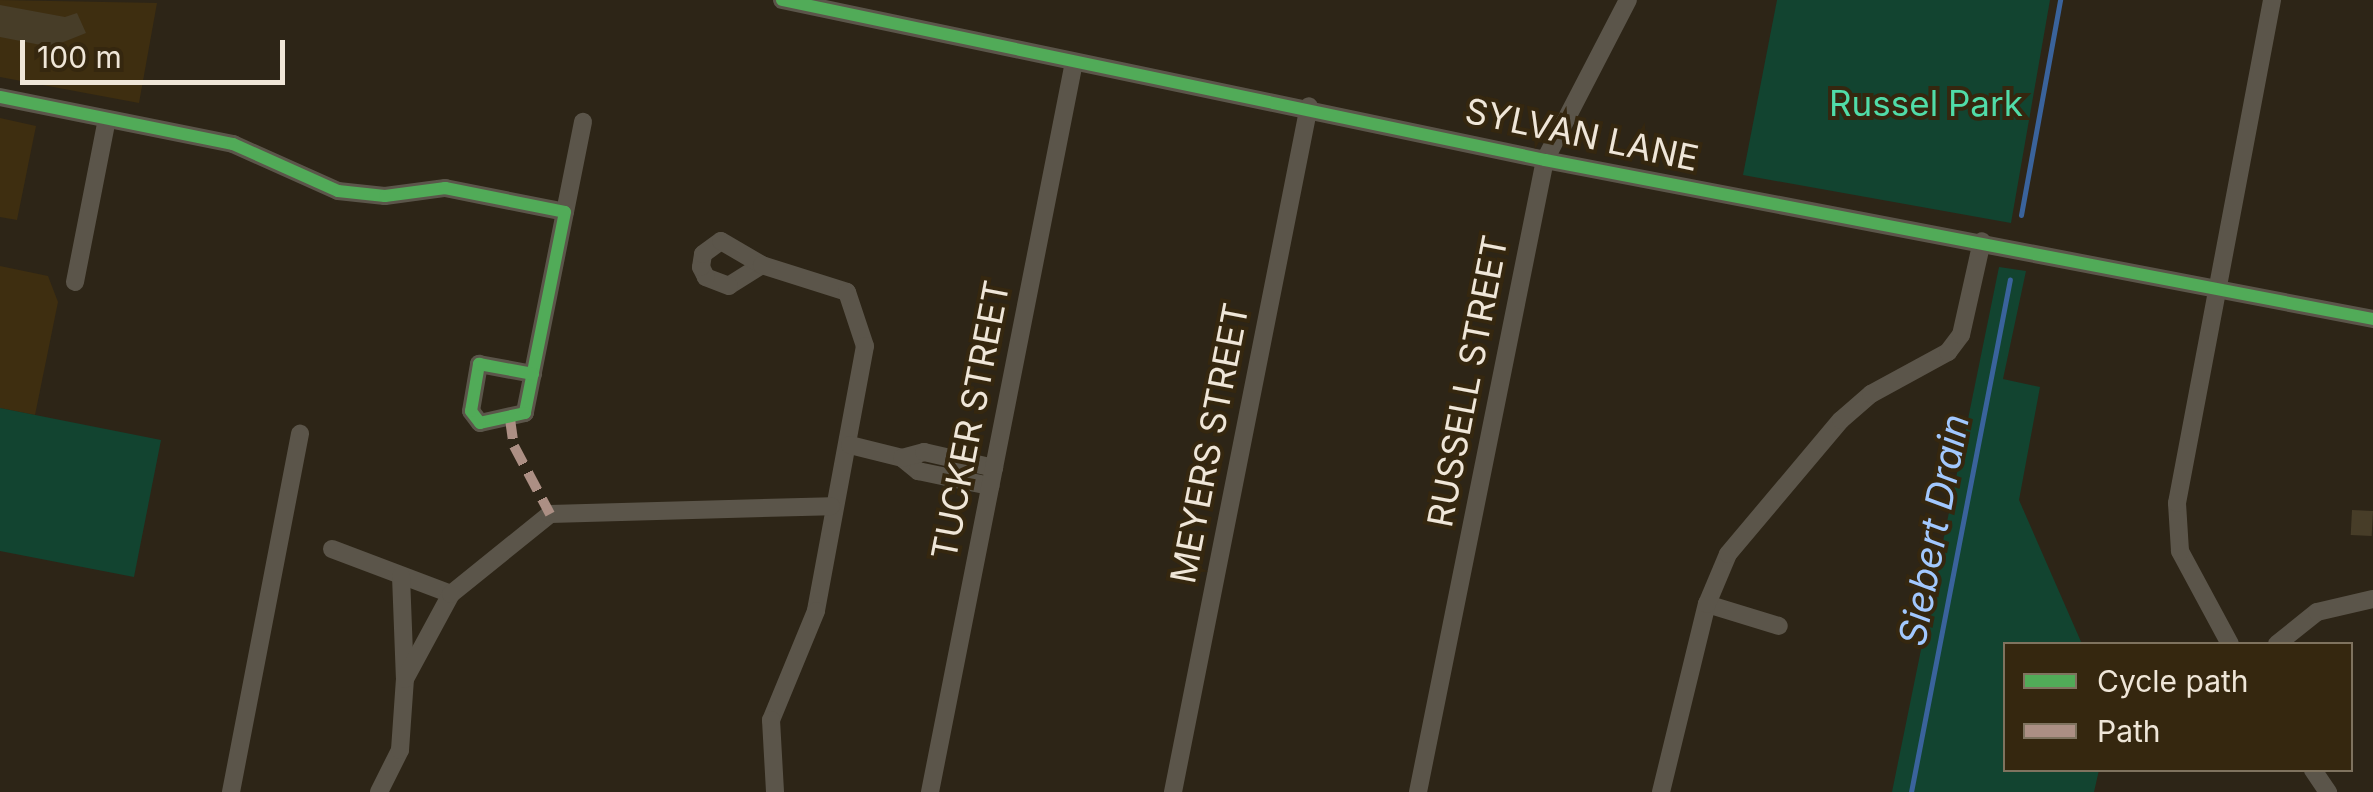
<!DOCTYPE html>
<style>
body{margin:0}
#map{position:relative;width:2373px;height:792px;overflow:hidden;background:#2d2517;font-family:Inter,sans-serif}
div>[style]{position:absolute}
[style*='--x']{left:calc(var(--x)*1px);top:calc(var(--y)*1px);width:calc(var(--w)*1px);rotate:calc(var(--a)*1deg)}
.built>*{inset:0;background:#3e2e10}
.green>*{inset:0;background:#124430}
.stream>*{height:5px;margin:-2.5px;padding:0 2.5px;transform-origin:2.5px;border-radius:2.5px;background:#3a639c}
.building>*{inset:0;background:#473d28;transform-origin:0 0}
.minor>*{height:18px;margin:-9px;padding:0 9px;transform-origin:9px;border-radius:9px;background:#5b554a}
.quiet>*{height:10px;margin-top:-5px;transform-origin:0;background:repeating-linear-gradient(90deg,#ac8f84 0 20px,transparent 0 30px)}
.cycleway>*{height:12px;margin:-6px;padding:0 6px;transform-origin:6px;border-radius:6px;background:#51ab58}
span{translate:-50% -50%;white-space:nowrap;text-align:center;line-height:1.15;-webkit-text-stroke:8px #35270f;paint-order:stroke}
.park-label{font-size:35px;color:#50dca8}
.street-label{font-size:35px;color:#efe6d8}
.water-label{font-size:38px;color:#a2c8fe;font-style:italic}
.legend{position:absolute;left:2003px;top:642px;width:350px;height:130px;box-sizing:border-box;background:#35270f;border:2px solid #7f735f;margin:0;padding:12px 18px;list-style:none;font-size:30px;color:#efe6d8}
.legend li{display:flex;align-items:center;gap:20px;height:50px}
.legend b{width:50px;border:2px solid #7f735f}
.scale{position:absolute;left:20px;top:40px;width:265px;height:45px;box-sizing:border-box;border:5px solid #efe6d8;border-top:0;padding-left:12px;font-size:30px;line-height:35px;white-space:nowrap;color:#efe6d8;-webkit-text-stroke:8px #35270f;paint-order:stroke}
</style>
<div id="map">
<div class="built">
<i style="clip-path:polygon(0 0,157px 3px,139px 103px,0 77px)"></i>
<i style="clip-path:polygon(0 118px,36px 126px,17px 220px,0 217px)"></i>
<i style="clip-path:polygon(0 266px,48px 276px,58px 302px,35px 415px,0 408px)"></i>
</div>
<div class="green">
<i style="clip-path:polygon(1777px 0,2050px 0,2011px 223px,1743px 175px)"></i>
<i style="clip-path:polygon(1999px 267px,2026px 271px,2003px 379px,2040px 387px,2019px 500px,2082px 644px,2006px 644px,2006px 770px,2099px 770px,2094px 792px,1892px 792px)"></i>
<i style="clip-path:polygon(0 408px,161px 440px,134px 577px,0 551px)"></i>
</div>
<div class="stream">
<i style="--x:2021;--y:215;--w:219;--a:-79.7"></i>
<i style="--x:1911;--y:792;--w:522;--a:-79.08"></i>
</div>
<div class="building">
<i style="clip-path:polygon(0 5px,65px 17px,77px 13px,86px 33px,51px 47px,0 37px)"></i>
<i style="left:2352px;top:510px;width:21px;height:25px;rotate:3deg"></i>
</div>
<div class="minor">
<i style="--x:782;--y:0;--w:780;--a:11.84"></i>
<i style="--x:1545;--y:160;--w:843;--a:10.87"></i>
<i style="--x:0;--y:97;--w:238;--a:11.4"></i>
<i style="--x:233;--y:144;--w:115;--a:24.1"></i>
<i style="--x:338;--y:191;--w:47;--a:6.1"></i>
<i style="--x:385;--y:196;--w:61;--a:-7.6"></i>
<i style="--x:445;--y:188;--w:122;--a:11.3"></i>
<i style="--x:565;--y:212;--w:205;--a:101.3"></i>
<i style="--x:525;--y:413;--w:46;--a:167.5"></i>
<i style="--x:480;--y:423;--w:15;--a:-127"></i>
<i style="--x:471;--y:411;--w:48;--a:-80.3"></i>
<i style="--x:479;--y:364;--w:55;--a:10.5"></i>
<i style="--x:565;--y:212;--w:92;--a:-78.7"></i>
<i style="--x:762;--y:265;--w:39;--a:148"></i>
<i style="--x:729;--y:286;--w:25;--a:-159"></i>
<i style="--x:706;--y:277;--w:11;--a:-117"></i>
<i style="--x:701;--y:267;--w:13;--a:-81"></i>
<i style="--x:703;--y:254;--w:22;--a:-36"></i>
<i style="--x:721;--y:241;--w:48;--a:30.3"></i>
<i style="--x:762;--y:265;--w:89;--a:17.6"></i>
<i style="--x:847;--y:292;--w:57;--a:71.6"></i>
<i style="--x:865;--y:346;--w:269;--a:100.5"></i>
<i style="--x:816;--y:611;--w:118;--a:112.4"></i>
<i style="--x:771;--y:720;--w:72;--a:86.8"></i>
<i style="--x:75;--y:282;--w:166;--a:-78.9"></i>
<i style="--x:850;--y:445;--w:54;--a:14"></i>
<i style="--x:902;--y:458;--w:21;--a:39"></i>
<i style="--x:918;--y:471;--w:74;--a:11.8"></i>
<i style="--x:902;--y:458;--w:23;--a:-15"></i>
<i style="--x:924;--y:452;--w:72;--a:12.9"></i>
<i style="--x:332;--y:549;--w:127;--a:20.7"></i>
<i style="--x:401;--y:576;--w:102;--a:87.8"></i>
<i style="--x:1707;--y:604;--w:75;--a:17"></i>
<i style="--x:2230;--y:644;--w:106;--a:-118.3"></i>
<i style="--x:2180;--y:551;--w:48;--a:-93.6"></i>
<i style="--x:2177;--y:503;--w:512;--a:-79.3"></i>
<i style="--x:2277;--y:644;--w:51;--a:-38.7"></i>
<i style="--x:2317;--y:612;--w:57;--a:-13.1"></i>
<i style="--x:2313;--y:770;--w:27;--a:56"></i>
<i style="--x:231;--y:792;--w:365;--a:-79.1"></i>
<i style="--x:379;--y:792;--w:47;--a:-63.4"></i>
<i style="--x:400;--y:750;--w:71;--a:-86"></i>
<i style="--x:405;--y:679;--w:97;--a:-61.6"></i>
<i style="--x:451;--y:594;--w:127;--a:-38.9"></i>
<i style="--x:550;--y:514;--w:281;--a:-1.6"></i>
<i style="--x:930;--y:792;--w:744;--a:-78.84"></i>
<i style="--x:1173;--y:792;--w:699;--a:-78.79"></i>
<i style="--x:1418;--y:792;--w:645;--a:-78.64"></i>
<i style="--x:1545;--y:160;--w:180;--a:-62.6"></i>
<i style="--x:1661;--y:792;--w:194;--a:-76.3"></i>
<i style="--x:1707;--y:604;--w:54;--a:-67.2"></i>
<i style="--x:1728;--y:554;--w:175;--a:-49.9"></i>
<i style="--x:1841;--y:420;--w:40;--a:-41"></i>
<i style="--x:1871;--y:394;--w:88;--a:-28.6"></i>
<i style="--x:1948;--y:352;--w:21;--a:-53"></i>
<i style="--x:1961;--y:335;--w:96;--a:-77.4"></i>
</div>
<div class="quiet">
<i style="--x:510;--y:419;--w:27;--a:82"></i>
<i style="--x:514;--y:446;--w:77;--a:62.1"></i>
</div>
<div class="cycleway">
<i style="--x:782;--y:0;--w:780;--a:11.84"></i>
<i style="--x:1545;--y:160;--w:843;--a:10.87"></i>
<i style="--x:0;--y:97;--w:238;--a:11.4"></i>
<i style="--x:233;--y:144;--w:115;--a:24.1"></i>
<i style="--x:338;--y:191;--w:47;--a:6.1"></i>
<i style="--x:385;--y:196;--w:61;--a:-7.6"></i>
<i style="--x:445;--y:188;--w:122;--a:11.3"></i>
<i style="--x:565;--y:212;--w:205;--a:101.3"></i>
<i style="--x:525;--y:413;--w:46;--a:167.5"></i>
<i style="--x:480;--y:423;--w:15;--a:-127"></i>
<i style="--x:471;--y:411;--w:48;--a:-80.3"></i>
<i style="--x:479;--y:364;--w:55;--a:10.5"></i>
</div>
<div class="park-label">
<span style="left:1926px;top:103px">Russel Park</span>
</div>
<div class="street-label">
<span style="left:1582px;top:134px;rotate:12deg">SYLVAN LANE</span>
<span style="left:1467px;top:381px;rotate:-79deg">RUSSELL STREET</span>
<span style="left:970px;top:420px;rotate:-79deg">TUCKER STREET</span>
<span style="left:1209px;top:443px;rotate:-79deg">MEYERS STREET</span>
</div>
<div class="water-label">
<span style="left:1934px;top:530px;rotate:-79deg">Siebert Drain</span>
</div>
<ul class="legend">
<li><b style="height:12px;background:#51ab58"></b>Cycle path</li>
<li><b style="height:12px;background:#ac8f84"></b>Path</li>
</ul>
<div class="scale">100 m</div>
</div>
